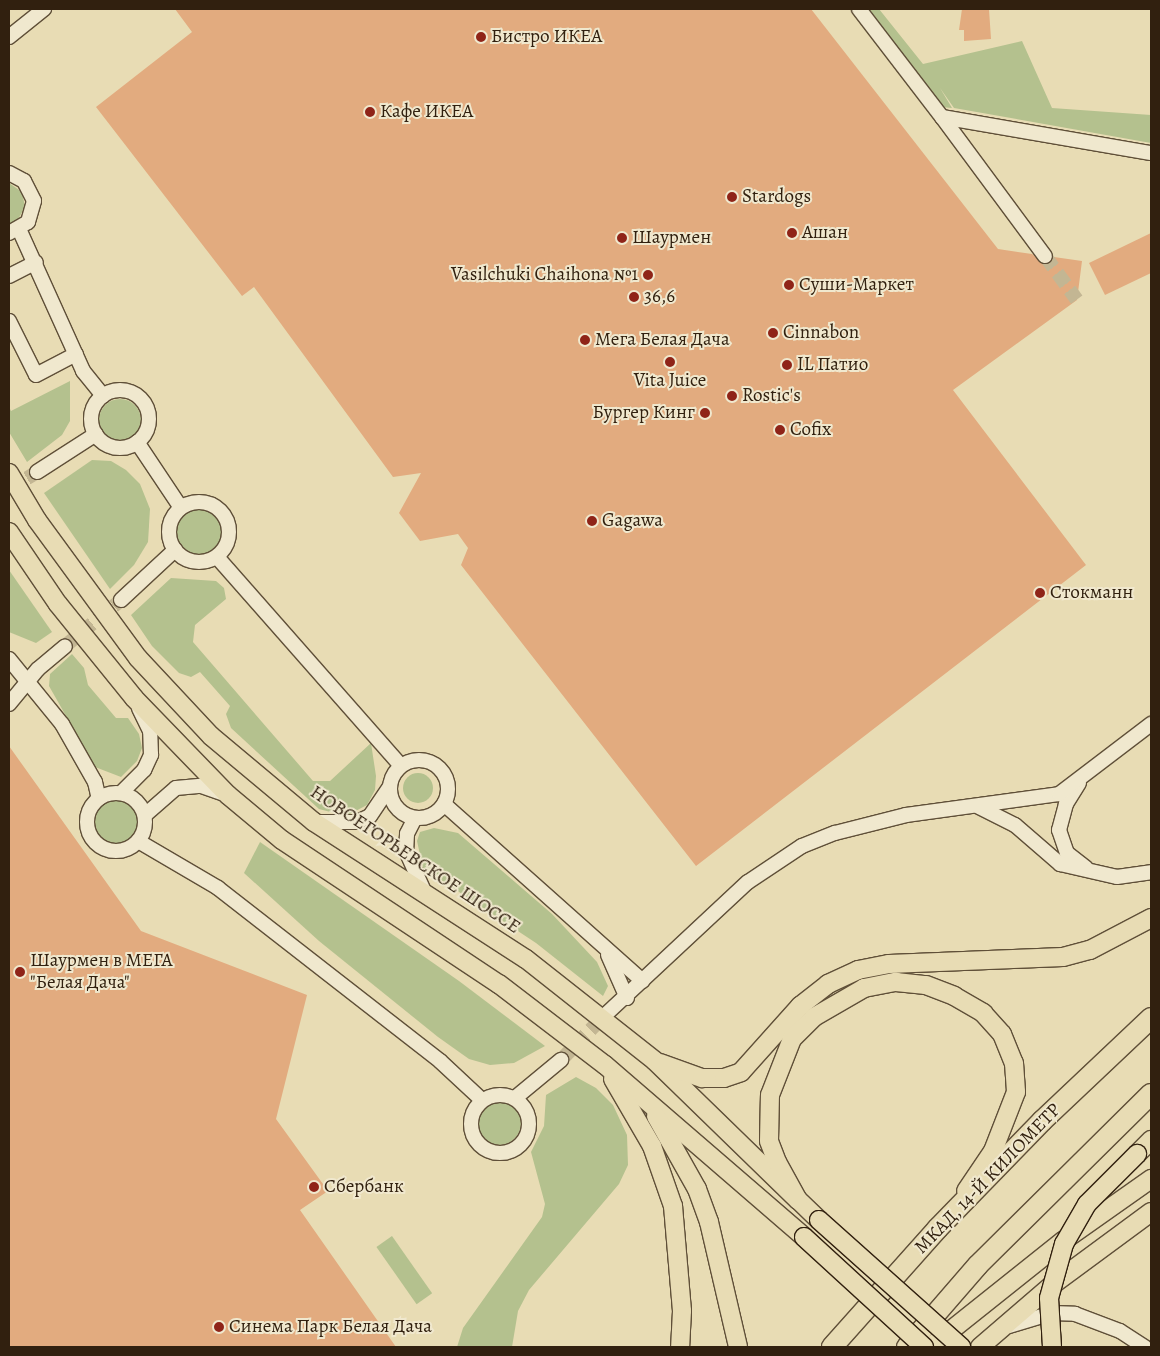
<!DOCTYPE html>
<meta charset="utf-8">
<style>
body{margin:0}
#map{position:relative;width:1160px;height:1356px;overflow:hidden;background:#e8dcb4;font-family:Alegreya,serif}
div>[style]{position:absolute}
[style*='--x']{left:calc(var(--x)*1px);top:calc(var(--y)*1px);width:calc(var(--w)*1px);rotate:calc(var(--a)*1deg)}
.green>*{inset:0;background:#b4c18e;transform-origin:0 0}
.round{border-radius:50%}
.building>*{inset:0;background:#e2ab7f}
.minor-tunnel>*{height:14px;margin-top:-7px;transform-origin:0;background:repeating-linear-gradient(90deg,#c3b693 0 14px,transparent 0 21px)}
.roads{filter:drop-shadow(1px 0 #5f4f38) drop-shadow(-1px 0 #5f4f38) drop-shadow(0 1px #5f4f38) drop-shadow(0 -1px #5f4f38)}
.minor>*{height:14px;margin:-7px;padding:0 7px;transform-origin:7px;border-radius:7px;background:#f0e8ce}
.minor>.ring{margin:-7px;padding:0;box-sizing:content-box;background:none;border:14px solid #f0e8ce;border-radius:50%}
.major>*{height:18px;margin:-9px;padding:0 9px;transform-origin:9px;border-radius:9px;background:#e8dcb4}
.highway>*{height:20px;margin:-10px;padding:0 10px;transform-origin:10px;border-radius:10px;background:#e8dcb4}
.bridges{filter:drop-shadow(1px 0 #31200f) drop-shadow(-1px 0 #31200f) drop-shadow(0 1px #31200f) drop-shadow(0 -1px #31200f)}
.major-bridge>*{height:18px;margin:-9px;padding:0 9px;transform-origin:9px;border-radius:9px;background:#e8dcb4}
.dots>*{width:14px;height:14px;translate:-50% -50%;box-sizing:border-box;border:2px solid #f0e8ce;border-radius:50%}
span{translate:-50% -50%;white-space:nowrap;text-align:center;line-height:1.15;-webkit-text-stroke:4px #f0e8ce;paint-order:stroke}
.poi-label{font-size:19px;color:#31200f}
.left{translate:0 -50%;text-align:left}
.right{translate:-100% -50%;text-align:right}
.street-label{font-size:19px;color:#31200f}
.frame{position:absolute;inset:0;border:10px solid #31200f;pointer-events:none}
</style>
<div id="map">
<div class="green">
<i style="clip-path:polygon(867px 9px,879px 9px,923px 64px,1022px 41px,1052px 108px,1151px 115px,1151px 143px,954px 108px,940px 88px,952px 108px,941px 107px)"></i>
<i style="clip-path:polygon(9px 183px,22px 192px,25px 207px,17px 221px,9px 225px)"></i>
<i style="clip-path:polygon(70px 381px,70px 421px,62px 435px,27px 462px,9px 432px,9px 407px,11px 411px)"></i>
<i class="round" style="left:99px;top:399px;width:42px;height:42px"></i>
<i style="clip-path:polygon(92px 460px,111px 461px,126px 470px,140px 484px,150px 509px,148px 542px,134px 565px,110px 589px,44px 493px)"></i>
<i class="round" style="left:176px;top:509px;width:46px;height:46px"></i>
<i style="clip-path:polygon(9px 570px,52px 632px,36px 643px,9px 632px)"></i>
<i style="clip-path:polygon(171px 578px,216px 581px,224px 588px,226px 599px,195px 625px,193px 642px,313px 781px,330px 781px,371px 743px,376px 776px,375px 790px,367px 805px,346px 816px,319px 809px,231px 728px,226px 714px,230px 706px,200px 672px,191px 677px,179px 673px,152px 646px,131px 615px)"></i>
<i style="clip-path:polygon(72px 654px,84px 668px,88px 685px,116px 718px,128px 718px,139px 734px,142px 748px,137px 761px,121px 777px,95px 767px,49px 686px,50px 674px)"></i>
<i class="round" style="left:403px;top:773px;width:30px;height:30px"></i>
<i class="round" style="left:94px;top:800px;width:44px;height:44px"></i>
<i style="clip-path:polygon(434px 828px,458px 833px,552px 914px,597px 962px,608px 986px,603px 996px,536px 943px,423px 868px,417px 841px,420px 832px)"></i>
<i style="clip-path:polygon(260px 842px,459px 981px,545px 1046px,514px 1063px,490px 1065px,469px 1059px,438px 1037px,319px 941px,244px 873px)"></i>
<i style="clip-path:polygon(576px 1077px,596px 1088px,613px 1105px,627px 1135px,628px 1165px,619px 1184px,529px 1290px,518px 1311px,512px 1347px,457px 1347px,463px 1328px,542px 1217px,545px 1204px,531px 1152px,544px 1126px,546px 1095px)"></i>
<i class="round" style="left:477px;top:1101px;width:44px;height:44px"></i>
<i style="left:392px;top:1236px;width:70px;height:19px;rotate:55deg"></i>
</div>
<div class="building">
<i style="clip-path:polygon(175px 9px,811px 9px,998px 249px,1032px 254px,1046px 265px,1054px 257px,1082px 261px,1077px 300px,953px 390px,1086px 565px,696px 866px,461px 565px,468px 548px,458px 534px,420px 541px,399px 513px,421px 473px,393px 477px,254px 287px,242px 296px,96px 107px,192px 32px)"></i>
<i style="clip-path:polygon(962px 9px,989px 9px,991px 39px,964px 41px,964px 30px,959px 30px)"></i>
<i style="clip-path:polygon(1151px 233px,1151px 273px,1105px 295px,1089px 263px)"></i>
<i style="clip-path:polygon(9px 746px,141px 931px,307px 995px,276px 1119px,328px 1191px,300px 1210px,396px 1347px,9px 1347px)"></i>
</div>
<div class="minor-tunnel">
<i style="--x:1045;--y:256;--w:54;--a:54"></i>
<i style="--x:9;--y:489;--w:33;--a:-31"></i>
<i style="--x:65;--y:646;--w:72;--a:-39.4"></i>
<i style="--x:561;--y:1060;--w:60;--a:-45.7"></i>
</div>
<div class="roads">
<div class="minor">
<i style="--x:859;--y:9;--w:136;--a:52.5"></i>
<i style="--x:942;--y:117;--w:212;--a:9.8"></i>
<i style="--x:9;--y:37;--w:45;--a:-38.7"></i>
<i style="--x:942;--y:117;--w:173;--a:53.5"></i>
<i style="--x:9;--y:173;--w:17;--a:28"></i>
<i style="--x:24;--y:181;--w:22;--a:63"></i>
<i style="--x:34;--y:201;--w:22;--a:106"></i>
<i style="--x:28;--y:222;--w:22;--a:150"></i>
<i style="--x:19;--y:229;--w:156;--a:65.7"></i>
<i style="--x:83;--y:371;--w:32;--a:51"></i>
<i style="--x:9;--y:276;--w:30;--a:-27"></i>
<i style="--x:9;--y:321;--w:60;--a:63.4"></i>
<i style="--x:36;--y:375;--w:45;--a:-27.7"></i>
<i class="ring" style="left:91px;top:390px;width:44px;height:44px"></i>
<i style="--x:137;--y:442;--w:79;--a:56.3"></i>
<i style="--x:37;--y:472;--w:70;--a:-32.8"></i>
<i class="ring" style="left:169px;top:502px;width:46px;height:46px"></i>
<i style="--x:217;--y:557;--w:278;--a:48.6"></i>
<i style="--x:121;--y:600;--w:74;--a:-42.8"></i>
<i style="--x:9;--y:659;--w:84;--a:50.8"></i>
<i style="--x:62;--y:724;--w:67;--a:60.4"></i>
<i style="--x:95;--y:782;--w:17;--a:77"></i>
<i style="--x:9;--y:704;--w:45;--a:-50.4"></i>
<i style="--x:38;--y:669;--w:35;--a:-40"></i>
<i class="ring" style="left:390px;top:760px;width:44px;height:44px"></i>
<i style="--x:1079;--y:783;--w:25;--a:122"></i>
<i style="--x:1066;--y:804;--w:27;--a:105"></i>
<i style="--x:1059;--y:830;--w:24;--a:71"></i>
<i style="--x:1067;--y:853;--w:24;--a:38"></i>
<i style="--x:121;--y:793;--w:33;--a:-45"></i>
<i style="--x:144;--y:770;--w:17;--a:-65"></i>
<i style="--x:151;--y:755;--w:24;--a:-92"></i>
<i style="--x:150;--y:731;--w:25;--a:-116"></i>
<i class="ring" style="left:87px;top:793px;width:44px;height:44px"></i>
<i style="--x:444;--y:804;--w:266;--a:41.7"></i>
<i style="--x:979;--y:807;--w:40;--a:26.6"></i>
<i style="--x:1015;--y:825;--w:60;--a:40.9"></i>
<i style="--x:1060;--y:864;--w:58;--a:12.8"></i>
<i style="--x:1117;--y:877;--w:34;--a:-8"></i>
<i style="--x:145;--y:815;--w:41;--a:-41.1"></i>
<i style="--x:176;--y:788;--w:25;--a:-5"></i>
<i style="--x:201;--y:786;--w:28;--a:19"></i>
<i style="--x:415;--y:818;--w:18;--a:117"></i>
<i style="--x:407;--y:834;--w:17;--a:93"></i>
<i style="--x:406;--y:851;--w:44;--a:65.8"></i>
<i style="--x:314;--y:822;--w:43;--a:0"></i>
<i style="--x:357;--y:822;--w:14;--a:-25"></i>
<i style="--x:370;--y:816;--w:36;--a:-56"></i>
<i style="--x:138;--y:841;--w:93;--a:30.4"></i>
<i style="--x:218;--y:888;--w:281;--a:37.9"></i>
<i style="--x:440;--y:1061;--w:57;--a:42.9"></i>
<i style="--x:608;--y:955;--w:47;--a:66.2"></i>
<i style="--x:603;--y:1017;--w:198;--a:-43"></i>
<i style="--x:748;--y:882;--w:65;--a:-33.7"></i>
<i style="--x:802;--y:846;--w:35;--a:-22"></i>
<i style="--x:835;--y:833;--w:73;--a:-14.2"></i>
<i style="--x:906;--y:815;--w:154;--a:-7.8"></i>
<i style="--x:1059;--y:794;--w:116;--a:-37.3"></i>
<i class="ring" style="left:471px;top:1095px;width:44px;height:44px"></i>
<i style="--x:515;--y:1098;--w:60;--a:-39.6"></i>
<i style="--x:1009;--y:1326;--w:45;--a:-16.8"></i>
<i style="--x:1052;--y:1313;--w:23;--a:2"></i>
<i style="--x:1075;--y:1314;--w:48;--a:20.7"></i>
<i style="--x:1120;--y:1331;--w:30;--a:33"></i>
</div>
<div class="major">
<i style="--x:9;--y:473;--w:55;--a:59.2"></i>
<i style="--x:37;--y:520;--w:171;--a:53.8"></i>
<i style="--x:138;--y:658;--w:107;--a:46.9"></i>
<i style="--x:211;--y:736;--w:134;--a:39.9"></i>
<i style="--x:314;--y:822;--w:252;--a:32.9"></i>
<i style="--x:526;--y:959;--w:164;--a:38.3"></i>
<i style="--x:655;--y:1061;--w:199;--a:44.2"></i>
<i style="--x:9;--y:532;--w:87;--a:55.8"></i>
<i style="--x:58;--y:604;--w:121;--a:51"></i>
<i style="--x:134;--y:698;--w:135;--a:45.9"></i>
<i style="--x:228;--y:795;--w:70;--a:39.8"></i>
<i style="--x:282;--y:840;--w:260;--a:33.6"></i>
<i style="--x:499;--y:984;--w:133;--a:37.4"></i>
<i style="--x:605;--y:1065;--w:263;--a:40.8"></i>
<i style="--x:660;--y:1063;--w:45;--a:19.7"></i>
<i style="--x:702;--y:1078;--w:22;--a:0"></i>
<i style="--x:724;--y:1078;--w:18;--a:-19"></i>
<i style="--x:741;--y:1072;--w:89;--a:-48.2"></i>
<i style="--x:800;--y:1006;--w:36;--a:-38"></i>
<i style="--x:828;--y:984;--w:33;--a:-25"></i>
<i style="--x:858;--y:970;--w:32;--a:-11"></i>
<i style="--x:889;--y:964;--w:174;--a:-2.3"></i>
<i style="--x:1063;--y:957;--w:28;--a:-15"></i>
<i style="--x:1090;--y:950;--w:69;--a:-27.7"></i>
<i style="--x:613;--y:1079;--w:78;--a:59.8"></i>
<i style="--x:652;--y:1146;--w:64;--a:70.7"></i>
<i style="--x:673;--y:1206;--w:105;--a:85.1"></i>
<i style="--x:682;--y:1311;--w:36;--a:93"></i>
<i style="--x:656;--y:1116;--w:84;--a:60.7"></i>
<i style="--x:697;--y:1189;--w:35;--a:70"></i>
<i style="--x:709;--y:1222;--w:128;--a:76.9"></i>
<i style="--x:1137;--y:1154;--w:20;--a:-45"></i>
<i style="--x:819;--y:1220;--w:29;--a:-136"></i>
<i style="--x:798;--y:1200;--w:43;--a:-118.9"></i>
<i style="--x:777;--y:1162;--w:22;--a:-111"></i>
<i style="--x:769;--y:1141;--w:46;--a:-88.8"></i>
<i style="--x:770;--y:1095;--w:60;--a:-68.6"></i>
<i style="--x:792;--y:1039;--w:31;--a:-45"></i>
<i style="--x:814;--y:1017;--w:58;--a:-30.1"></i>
<i style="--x:864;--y:988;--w:33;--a:-11"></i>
<i style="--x:896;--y:982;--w:30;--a:6"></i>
<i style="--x:926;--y:985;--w:30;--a:21"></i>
<i style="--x:954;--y:996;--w:34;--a:30"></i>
<i style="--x:983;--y:1013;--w:28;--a:48"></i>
<i style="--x:1002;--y:1034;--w:31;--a:68"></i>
<i style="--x:1014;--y:1063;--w:29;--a:86"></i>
<i style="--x:1016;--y:1092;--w:63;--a:111.3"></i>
<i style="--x:993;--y:1151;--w:48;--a:124"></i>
<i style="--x:930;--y:1347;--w:170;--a:-38.6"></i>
<i style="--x:1063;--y:1241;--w:108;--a:-35.2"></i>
<i style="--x:980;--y:1347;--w:95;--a:-40.7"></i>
<i style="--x:1052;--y:1285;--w:123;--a:-36.4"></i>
</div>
<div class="highway">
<i style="--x:832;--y:1347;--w:159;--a:-48.3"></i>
<i style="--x:938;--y:1228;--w:149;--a:-45.8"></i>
<i style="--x:1042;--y:1121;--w:150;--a:-43.4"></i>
<i style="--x:907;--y:1347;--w:108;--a:-49.1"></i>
<i style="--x:978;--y:1265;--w:243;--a:-44.7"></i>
</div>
</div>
<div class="bridges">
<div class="major-bridge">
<i style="--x:819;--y:1220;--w:191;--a:41.8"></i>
<i style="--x:804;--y:1237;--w:163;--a:42.5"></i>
<i style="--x:1052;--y:1347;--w:49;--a:-93.5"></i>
<i style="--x:1049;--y:1298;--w:56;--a:-74.5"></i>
<i style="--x:1064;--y:1244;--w:46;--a:-60.1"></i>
<i style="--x:1087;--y:1204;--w:71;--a:-45"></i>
</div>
</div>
<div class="dots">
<i style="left:481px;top:37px;background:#8f2418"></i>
<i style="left:370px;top:112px;background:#8f2418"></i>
<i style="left:732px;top:197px;background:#8f2418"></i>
<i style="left:792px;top:233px;background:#8f2418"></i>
<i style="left:622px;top:238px;background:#8f2418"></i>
<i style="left:648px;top:275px;background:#8f2418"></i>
<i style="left:789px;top:285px;background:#8f2418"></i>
<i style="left:634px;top:297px;background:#8f2418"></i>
<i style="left:773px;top:333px;background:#8f2418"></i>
<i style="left:585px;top:340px;background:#8f2418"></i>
<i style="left:670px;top:362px;background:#8f2418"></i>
<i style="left:787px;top:365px;background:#8f2418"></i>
<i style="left:732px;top:396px;background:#8f2418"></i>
<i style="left:705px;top:413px;background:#8f2418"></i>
<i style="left:780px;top:430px;background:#8f2418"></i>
<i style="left:592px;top:521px;background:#8f2418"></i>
<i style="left:1040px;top:593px;background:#8f2418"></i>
<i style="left:20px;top:972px;background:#8f2418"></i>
<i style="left:314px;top:1187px;background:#8f2418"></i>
<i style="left:219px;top:1327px;background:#8f2418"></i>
</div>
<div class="poi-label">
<span class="left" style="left:491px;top:37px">Бистро ИКЕА</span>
<span class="left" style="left:380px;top:112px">Кафе ИКЕА</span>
<span class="left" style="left:742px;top:197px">Stardogs</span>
<span class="left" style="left:802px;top:233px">Ашан</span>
<span class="left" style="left:632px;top:238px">Шаурмен</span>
<span class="right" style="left:638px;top:275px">Vasilchuki Chaihona №1</span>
<span class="left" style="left:799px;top:285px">Суши-Маркет</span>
<span class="left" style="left:644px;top:297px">36,6</span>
<span class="left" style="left:783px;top:333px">Cinnabon</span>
<span class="left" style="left:595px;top:340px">Мега Белая Дача</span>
<span class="left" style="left:797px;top:365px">IL Патио</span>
<span style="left:670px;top:381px">Vita Juice</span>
<span class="left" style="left:742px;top:396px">Rostic's</span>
<span class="right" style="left:695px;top:413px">Бургер Кинг</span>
<span class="left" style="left:790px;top:430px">Cofix</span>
<span class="left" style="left:602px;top:521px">Gagawa</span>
<span class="left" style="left:1050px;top:593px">Стокманн</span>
<span class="left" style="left:30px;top:972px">Шаурмен в МЕГА<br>"Белая Дача"</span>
<span class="left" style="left:324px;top:1187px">Сбербанк</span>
<span class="left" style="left:229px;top:1327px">Синема Парк Белая Дача</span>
</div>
<div class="street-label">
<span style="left:415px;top:860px;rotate:34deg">НОВОЕГОРЬЕВСКОЕ ШОССЕ</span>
<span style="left:988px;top:1179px;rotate:-46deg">МКАД, 14-Й КИЛОМЕТР</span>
</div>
<div class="frame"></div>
</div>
